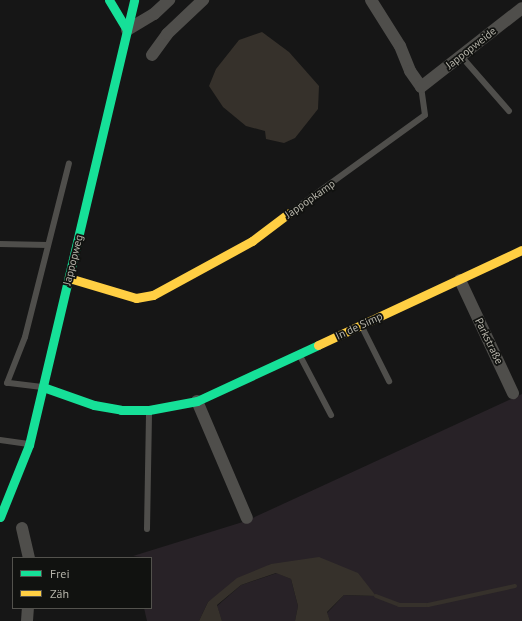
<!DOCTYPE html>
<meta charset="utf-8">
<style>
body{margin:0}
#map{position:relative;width:522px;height:621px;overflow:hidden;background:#161616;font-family:"PT Sans",sans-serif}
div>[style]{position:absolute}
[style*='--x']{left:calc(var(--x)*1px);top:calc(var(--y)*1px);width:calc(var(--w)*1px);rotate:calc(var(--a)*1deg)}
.green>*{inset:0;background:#282227}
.water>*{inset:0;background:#36312b}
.stream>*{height:4px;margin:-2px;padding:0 2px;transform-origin:2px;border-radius:2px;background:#36312b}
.lane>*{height:6px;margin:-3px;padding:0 3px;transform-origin:3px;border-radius:3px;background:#4f4e4b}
.street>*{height:12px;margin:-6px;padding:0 6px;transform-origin:6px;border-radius:6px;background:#4f4e4b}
.fast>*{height:9px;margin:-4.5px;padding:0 4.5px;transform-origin:4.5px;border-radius:4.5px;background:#16e098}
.slow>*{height:9px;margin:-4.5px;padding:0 4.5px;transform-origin:4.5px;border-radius:4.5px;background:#ffcf43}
span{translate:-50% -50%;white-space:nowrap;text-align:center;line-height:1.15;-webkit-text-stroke:3.5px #111210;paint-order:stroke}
.street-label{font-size:11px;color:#b5b3a9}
.legend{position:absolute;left:12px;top:557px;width:140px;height:52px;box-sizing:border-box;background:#111210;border:1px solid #53524d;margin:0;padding:5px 7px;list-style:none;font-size:12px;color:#b5b3a9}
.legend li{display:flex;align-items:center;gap:8px;height:20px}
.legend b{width:20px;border:1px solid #53524d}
</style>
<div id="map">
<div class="green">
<i style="clip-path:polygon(522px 394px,522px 621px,330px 621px,327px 613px,344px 595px,376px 596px,271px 564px,208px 602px,199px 621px,147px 621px,144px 608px,151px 608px,151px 558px,133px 556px,246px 521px)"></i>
<i style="clip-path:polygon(277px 573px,291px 579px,298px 606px,295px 621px,222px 621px,217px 606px,241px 585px)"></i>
</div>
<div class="water">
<i style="clip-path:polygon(262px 32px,289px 52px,319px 86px,318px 109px,295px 138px,284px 143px,266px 139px,265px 131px,246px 126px,223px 107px,209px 86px,216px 69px,239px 40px)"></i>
<i style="clip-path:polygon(319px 557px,358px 573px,376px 596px,344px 595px,327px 612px,330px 621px,295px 621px,298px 606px,291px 579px,276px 573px,241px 585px,217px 605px,222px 621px,199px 621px,208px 602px,237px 578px,271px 564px)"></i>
</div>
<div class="stream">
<i style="--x:376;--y:596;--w:25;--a:21"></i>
<i style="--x:399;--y:605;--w:29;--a:0"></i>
<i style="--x:428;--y:605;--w:89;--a:-12.3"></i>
</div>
<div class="lane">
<i style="--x:461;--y:56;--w:73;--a:48.9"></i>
<i style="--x:291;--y:212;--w:165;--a:-35.9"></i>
<i style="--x:425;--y:115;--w:28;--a:-98"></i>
<i style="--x:0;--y:244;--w:48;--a:1.2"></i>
<i style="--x:361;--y:325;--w:63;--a:63.4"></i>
<i style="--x:299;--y:354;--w:69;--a:62.3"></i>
<i style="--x:42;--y:387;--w:35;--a:-173"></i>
<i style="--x:7;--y:383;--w:49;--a:-68.6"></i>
<i style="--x:25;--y:337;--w:179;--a:-75.8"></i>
<i style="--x:0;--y:440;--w:27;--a:8"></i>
<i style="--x:147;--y:529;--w:117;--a:-89"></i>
</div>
<div class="street">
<i style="--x:371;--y:0;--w:54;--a:57.8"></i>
<i style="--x:400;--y:46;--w:27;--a:68"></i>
<i style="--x:410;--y:71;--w:19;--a:55"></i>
<i style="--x:421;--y:87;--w:128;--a:-38"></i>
<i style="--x:127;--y:30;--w:31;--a:-31"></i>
<i style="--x:154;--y:14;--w:21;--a:-43"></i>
<i style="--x:152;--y:55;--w:26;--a:-54"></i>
<i style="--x:167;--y:34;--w:50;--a:-43.4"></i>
<i style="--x:460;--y:280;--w:125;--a:64.9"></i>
<i style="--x:197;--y:401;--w:127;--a:66.9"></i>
<i style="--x:22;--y:528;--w:31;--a:77"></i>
<i style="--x:27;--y:621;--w:13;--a:-86"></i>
</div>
<div class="fast">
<i style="--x:109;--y:0;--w:35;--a:59"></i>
<i style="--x:43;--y:387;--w:54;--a:19.4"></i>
<i style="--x:94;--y:405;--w:27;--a:10"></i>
<i style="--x:121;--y:410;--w:28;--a:0"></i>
<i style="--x:149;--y:410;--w:49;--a:-10.6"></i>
<i style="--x:197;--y:401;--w:133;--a:-24.8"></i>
<i style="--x:0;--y:517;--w:78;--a:-68.1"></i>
<i style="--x:29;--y:445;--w:457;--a:-76.7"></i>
</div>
<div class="slow">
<i style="--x:69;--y:278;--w:70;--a:16.6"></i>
<i style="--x:136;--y:298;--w:17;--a:-10"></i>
<i style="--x:153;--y:295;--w:113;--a:-28.6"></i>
<i style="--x:252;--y:241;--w:46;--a:-37.1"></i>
<i style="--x:318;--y:345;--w:225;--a:-25"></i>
</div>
<div class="street-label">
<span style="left:471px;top:48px;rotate:-38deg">Jappopweide</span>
<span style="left:310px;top:199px;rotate:-35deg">Jappopkamp</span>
<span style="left:73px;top:260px;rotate:-76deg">Jappopweg</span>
<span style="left:359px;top:326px;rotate:-25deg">In de Simp</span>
<span style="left:489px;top:341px;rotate:64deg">Parkstraße</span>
</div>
<ul class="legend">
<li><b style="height:5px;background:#16e098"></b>Frei</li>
<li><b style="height:5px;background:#ffcf43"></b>Zäh</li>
</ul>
</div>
